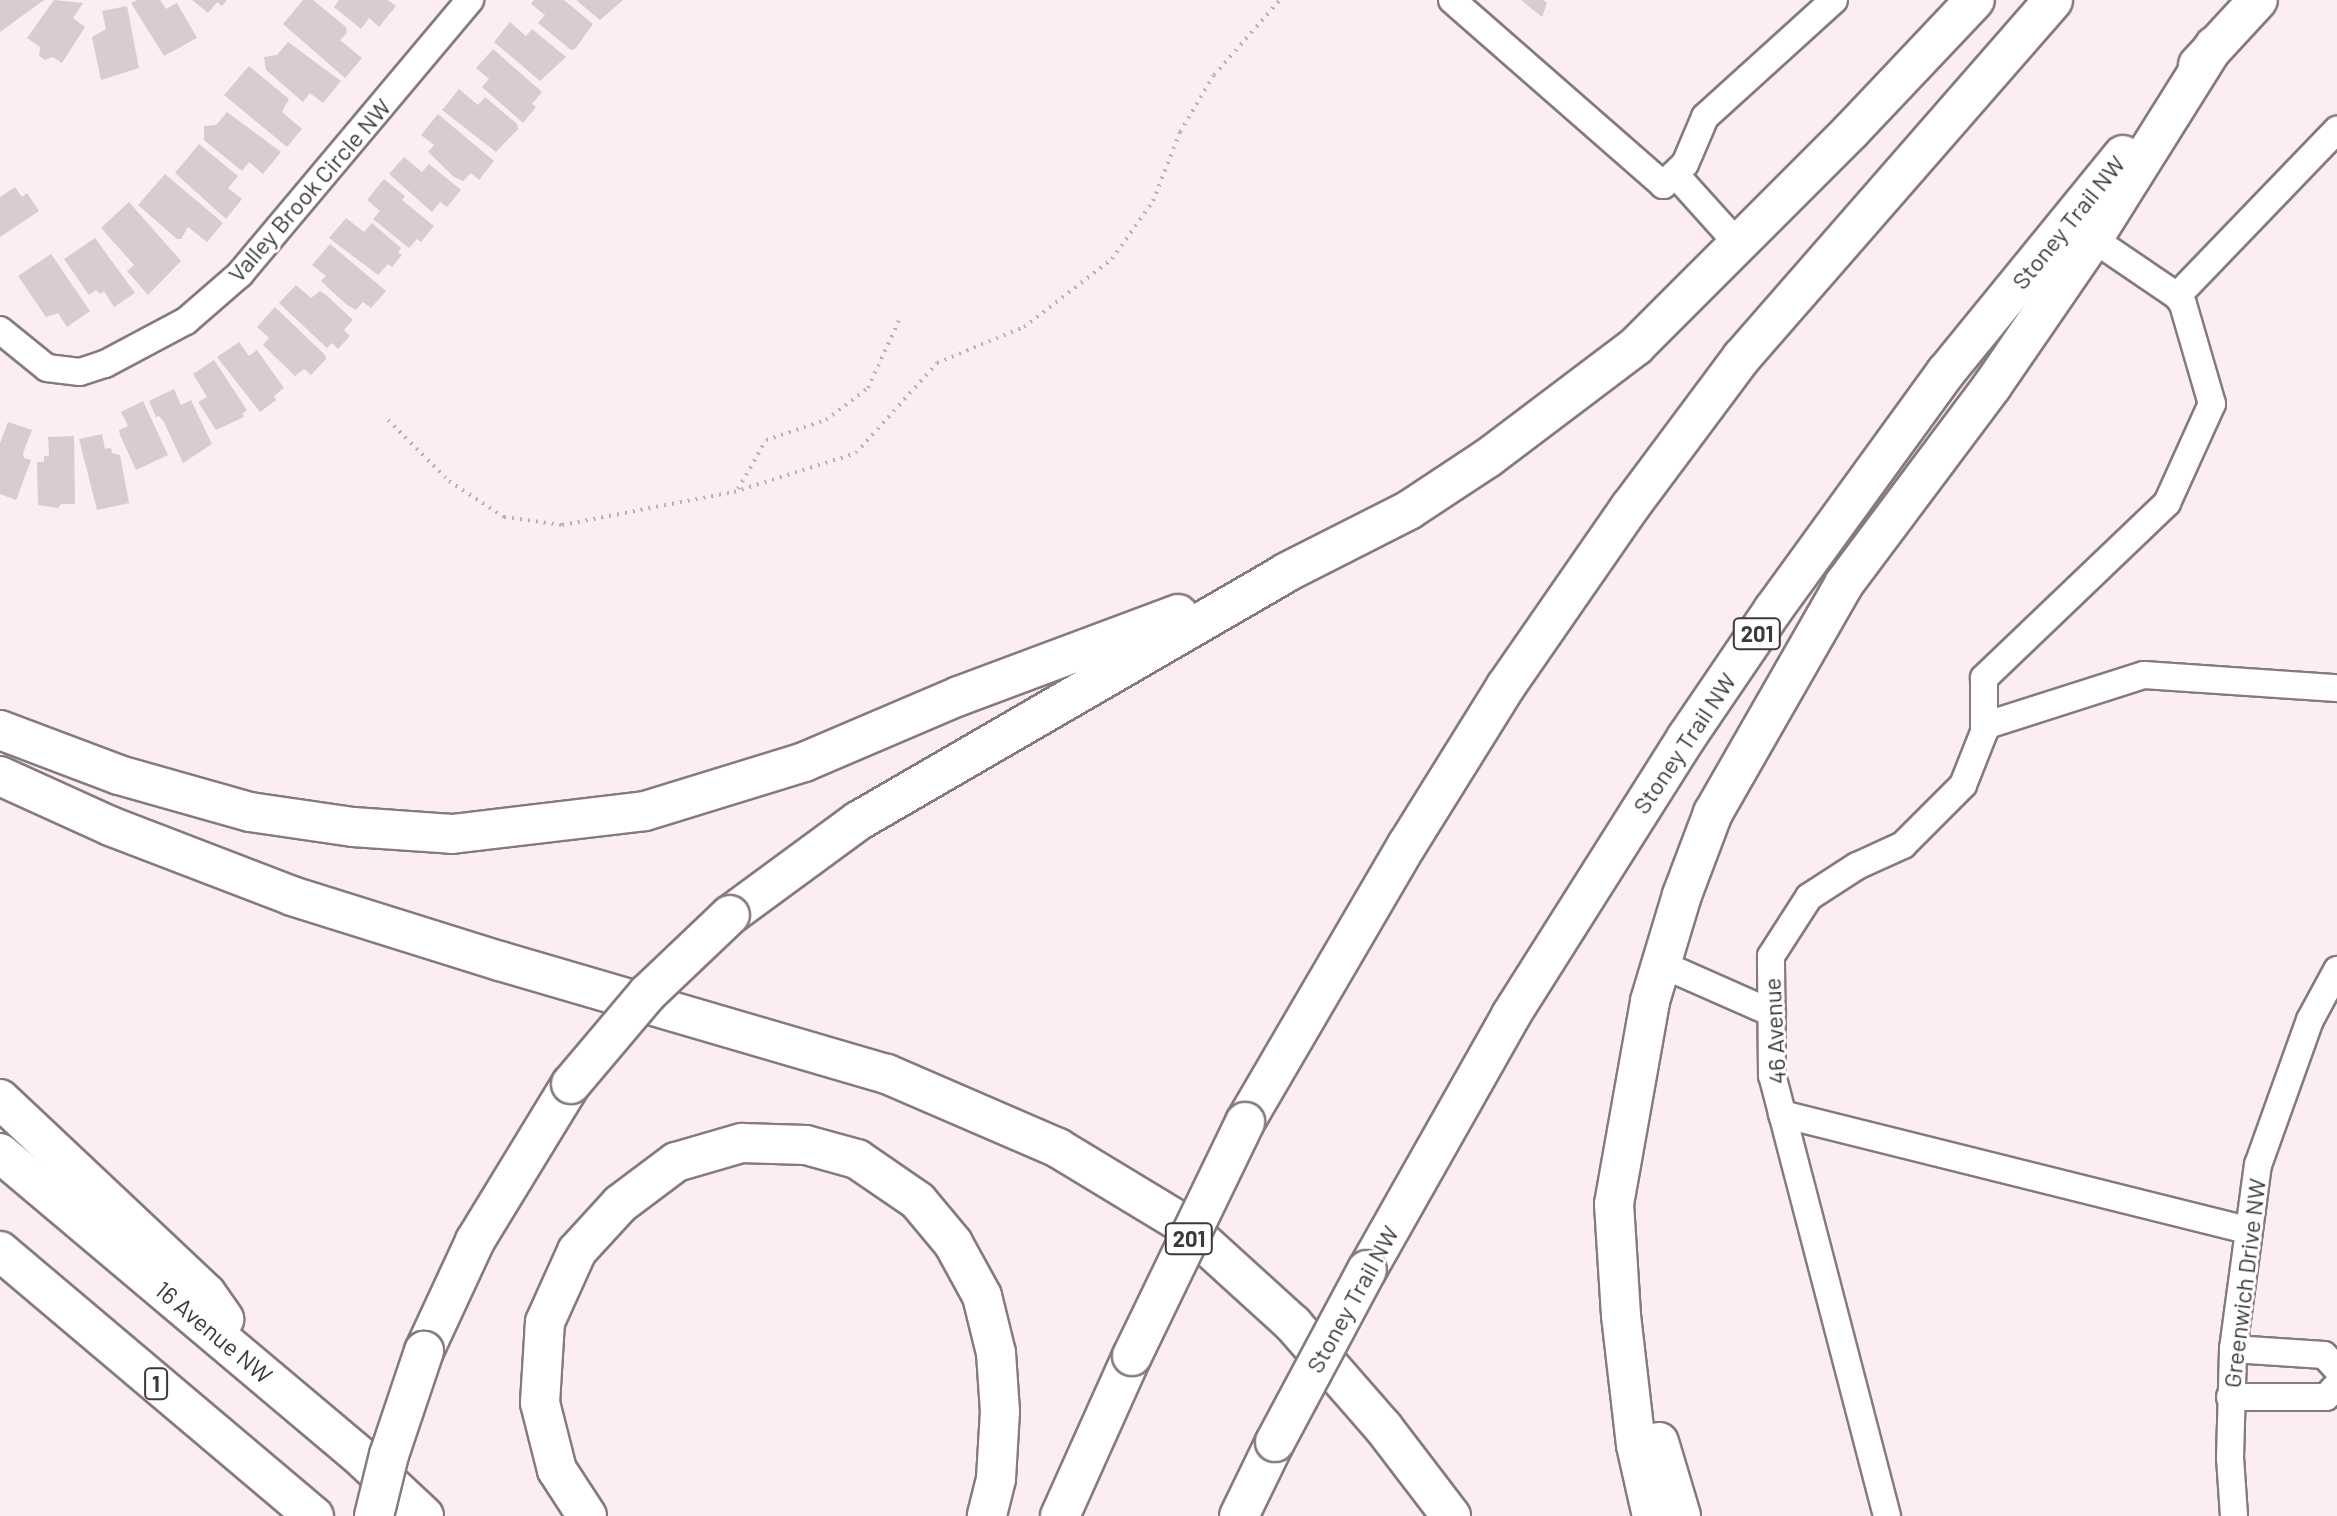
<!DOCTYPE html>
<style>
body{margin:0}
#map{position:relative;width:2337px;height:1516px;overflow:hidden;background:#fcedf1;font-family:Barlow,sans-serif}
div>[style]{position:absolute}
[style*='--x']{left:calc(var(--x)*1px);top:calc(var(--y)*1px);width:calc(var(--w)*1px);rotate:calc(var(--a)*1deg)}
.building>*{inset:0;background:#d9cbce}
.path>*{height:4px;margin-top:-2px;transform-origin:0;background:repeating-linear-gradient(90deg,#bcb0b3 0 2px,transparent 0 8px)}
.roads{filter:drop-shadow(2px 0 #867a7d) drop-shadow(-2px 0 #867a7d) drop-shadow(0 2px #867a7d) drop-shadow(0 -2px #867a7d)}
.minor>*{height:26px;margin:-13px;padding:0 13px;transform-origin:13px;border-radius:13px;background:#fff}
.highway>*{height:38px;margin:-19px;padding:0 19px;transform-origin:19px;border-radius:19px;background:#fff}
.bridges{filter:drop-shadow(2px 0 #867a7d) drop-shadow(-2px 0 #867a7d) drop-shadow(0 2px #867a7d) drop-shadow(0 -2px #867a7d)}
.highway-bridge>*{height:38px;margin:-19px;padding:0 19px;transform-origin:19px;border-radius:19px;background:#fff}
span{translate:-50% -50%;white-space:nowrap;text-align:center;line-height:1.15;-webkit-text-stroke:6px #fff;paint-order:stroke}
.shield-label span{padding:2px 6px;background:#fff;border:2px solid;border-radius:6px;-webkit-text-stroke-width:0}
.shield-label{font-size:22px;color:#3d3839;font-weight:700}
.street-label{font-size:24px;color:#3d3839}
</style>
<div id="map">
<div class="building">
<i style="clip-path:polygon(0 0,44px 0,0 32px)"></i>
<i style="clip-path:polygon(54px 0,83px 3px,73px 18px,85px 27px,62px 63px,53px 57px,45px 60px,39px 56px,40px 47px,27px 38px)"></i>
<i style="clip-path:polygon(137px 0,160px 0,166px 9px,177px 3px,197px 38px,164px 56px,131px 3px)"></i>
<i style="clip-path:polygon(192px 0,227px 0,222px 6px,217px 2px,208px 13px)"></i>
<i style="clip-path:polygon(303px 0,313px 0,346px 27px,347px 33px,340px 40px,362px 58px,345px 78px,283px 24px)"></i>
<i style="clip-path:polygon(339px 0,388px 0,396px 6px,379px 27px,369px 18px,361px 29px,334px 7px)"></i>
<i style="clip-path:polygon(534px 0,564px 0,593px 24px,575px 49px,571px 50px,538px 23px,545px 15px,531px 4px)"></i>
<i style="clip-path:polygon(576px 0,623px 0,600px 20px)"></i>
<i style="clip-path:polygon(1521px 0,1543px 0,1547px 3px,1542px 17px)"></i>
<i style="clip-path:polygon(127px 6px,139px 68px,101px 80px,92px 37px,106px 29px,102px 11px)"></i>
<i style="clip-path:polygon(510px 22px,526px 36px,532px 29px,566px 57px,540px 81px,494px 42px)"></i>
<i style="clip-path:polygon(288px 42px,341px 81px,323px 103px,310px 93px,303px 102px,266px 70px,264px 57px,277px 55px)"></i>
<i style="clip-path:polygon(493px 49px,542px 92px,532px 104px,536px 107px,523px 123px,482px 87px,489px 79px,476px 68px)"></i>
<i style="clip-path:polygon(249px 66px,289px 99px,282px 112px,302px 129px,287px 147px,224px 95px)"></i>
<i style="clip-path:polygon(459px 89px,478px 105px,485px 97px,517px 124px,518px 129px,496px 152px,442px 110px)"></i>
<i style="clip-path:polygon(227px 112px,281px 152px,263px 174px,249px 162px,242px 171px,204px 140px,204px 126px,216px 125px)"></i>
<i style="clip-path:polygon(438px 114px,494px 161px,479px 180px,471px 173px,463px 181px,454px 177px,428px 152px,434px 145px,421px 135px)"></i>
<i style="clip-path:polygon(199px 144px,238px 176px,228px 188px,242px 199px,226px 219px,175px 173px)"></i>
<i style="clip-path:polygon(404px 157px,422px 172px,429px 164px,461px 190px,447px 207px,440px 202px,432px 212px,389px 174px)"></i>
<i style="clip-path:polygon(165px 174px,223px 223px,207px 242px,188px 227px,181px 239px,177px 239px,138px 205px)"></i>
<i style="clip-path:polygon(384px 179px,405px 196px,402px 200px,434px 226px,421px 242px,417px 239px,409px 248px,373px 219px,380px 211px,367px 200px)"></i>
<i style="clip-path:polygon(15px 187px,22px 197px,27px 193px,39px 211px,0 237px,0 197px)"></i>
<i style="clip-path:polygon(129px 202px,181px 261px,148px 295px,127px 271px,134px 265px,101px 228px)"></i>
<i style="clip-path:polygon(346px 218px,364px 232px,372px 223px,401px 248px,398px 252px,402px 255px,392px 267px,388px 264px,378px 275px,329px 238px)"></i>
<i style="clip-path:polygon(95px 238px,135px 293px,114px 307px,104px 291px,100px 294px,96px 290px,89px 295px,64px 259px)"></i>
<i style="clip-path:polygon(330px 244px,386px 291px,371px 308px,363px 302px,356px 310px,347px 305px,321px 281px,326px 276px,312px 265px)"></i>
<i style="clip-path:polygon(51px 254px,90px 311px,67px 327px,58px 313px,46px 317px,18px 276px)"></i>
<i style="clip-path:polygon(296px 285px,311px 298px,320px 291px,325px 294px,353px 320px,344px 330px,350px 336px,338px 349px,332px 343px,327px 348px,279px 303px)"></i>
<i style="clip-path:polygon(275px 307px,325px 355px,326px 359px,311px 375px,304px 369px,295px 376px,263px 345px,269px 338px,257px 327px)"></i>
<i style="clip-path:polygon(239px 342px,249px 356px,257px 350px,284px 388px,274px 396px,276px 400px,260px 412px,217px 357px)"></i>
<i style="clip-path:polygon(214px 360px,247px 410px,242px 414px,244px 417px,216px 430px,198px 402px,207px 397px,193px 374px)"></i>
<i style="clip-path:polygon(174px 389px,181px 405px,191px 400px,212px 444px,183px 463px,164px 422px,159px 416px,156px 417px,149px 401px)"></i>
<i style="clip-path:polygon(143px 401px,168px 455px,136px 470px,120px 435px,119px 430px,128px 426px,121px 412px)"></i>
<i style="clip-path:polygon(8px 422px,32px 430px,23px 453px,24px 458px,31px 460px,16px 500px,0 494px,0 443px)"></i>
<i style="clip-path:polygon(102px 434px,105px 449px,111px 448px,112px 453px,120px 455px,129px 503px,97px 510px,79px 439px)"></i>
<i style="clip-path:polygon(74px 436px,75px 504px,61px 504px,58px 508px,38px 505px,37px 462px,44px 462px,44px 456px,49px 456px,48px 437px)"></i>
</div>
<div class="path">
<i style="--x:388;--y:420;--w:86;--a:45"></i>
<i style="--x:449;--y:481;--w:66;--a:33.2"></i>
<i style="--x:504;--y:517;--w:59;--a:7.9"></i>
<i style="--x:562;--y:525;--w:175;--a:-10.9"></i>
<i style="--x:734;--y:492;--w:128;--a:-17.7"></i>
<i style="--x:856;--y:453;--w:121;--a:-48"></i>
<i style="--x:937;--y:363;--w:94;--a:-22.5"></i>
<i style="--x:1024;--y:327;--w:111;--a:-37.7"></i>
<i style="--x:1112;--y:259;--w:71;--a:-54.7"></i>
<i style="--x:1153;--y:201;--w:74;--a:-68.6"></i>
<i style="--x:1180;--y:132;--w:66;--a:-59.2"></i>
<i style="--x:1214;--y:75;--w:100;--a:-48.7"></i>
<i style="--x:738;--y:489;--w:56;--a:-60.3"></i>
<i style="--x:766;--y:440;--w:63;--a:-18.4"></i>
<i style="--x:826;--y:420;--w:53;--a:-37.3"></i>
<i style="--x:868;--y:388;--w:77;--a:-65.4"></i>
</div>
<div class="roads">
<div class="minor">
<i style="--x:1452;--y:0;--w:281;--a:41.2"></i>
<i style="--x:1663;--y:185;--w:30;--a:-44"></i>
<i style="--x:1685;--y:164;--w:51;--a:-66.9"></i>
<i style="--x:1705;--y:117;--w:174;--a:-42.2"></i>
<i style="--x:1675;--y:174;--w:96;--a:48"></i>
<i style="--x:2177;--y:296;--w:231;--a:-46.1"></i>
<i style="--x:0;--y:330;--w:60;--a:39"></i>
<i style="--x:47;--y:368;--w:33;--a:7"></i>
<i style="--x:80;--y:372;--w:26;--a:-18"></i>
<i style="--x:105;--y:364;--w:92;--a:-28"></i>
<i style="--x:186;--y:321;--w:72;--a:-41"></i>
<i style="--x:240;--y:274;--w:358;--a:-50"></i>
<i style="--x:1984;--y:726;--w:168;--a:-17.7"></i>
<i style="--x:2144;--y:675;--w:193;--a:3.9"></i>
<i style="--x:1661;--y:964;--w:121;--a:23.8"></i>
<i style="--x:1782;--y:1114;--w:480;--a:14"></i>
<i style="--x:2233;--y:1349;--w:91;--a:3.8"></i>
<i style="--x:2324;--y:1355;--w:19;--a:47"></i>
<i style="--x:2230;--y:1397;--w:96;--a:0"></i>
<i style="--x:2326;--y:1397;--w:16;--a:-47"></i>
<i style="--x:1887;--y:1516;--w:455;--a:-104.6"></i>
<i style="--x:1772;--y:1076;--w:120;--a:-90.5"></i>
<i style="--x:1771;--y:956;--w:70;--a:-57.2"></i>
<i style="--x:1809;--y:897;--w:57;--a:-32.9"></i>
<i style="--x:1857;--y:866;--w:51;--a:-24.5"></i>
<i style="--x:1903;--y:845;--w:85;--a:-45"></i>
<i style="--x:1963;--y:785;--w:57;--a:-68.4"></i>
<i style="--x:1984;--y:732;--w:54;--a:-90"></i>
<i style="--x:1984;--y:678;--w:253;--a:-43.7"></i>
<i style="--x:2167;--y:503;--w:109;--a:-65.6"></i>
<i style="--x:2212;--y:404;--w:104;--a:-106.2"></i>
<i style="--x:2183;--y:304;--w:10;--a:-127"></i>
<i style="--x:2177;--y:296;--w:102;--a:-145.8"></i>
<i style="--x:2234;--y:1516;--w:58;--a:-93.9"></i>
<i style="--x:2230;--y:1458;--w:109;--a:-88.4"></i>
<i style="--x:2233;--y:1349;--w:186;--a:-82.3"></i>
<i style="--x:2258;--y:1165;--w:154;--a:-70.3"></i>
<i style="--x:2310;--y:1020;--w:57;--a:-61.6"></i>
</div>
<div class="highway">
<i style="--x:2198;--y:65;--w:88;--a:-47.3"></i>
<i style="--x:0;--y:730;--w:127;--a:20.7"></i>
<i style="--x:119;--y:775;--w:136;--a:15.8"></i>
<i style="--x:250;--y:812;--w:104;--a:8.3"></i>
<i style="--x:353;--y:827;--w:99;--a:4"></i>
<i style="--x:452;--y:834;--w:194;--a:-6.8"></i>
<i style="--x:645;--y:811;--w:166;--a:-17.1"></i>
<i style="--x:804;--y:762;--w:168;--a:-23.1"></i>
<i style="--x:959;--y:696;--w:234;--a:-20.5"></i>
<i style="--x:0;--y:776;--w:121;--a:24.4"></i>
<i style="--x:110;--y:826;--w:195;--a:21"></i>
<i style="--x:292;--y:896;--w:218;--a:17.4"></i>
<i style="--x:500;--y:961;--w:403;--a:16.3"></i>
<i style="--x:887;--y:1074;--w:186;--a:23.4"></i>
<i style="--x:1058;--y:1148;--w:145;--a:31.2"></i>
<i style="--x:1182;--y:1223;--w:150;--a:42.3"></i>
<i style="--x:1293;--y:1324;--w:137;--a:48.9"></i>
<i style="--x:1383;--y:1427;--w:112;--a:52.6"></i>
<i style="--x:730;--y:915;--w:159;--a:-36.3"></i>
<i style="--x:858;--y:821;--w:494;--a:-30.1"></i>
<i style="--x:1285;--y:573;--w:139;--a:-26.9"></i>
<i style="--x:1409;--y:510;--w:95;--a:-33.4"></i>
<i style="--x:1488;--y:458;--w:186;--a:-37.1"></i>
<i style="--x:1636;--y:346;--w:304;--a:-45"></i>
<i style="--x:1851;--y:131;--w:180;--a:-46.6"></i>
<i style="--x:0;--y:1099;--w:283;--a:43.3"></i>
<i style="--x:206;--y:1293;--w:32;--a:55"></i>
<i style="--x:1245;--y:1122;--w:321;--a:-59.7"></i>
<i style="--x:1407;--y:845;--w:187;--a:-58.1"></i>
<i style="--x:1506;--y:686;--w:218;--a:-55.3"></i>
<i style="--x:1630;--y:507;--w:187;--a:-53.3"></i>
<i style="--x:1742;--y:357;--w:473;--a:-48.9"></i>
<i style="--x:0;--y:1153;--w:476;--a:40.1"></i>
<i style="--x:364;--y:1460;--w:82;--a:43"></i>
<i style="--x:0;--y:1251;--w:411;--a:40.2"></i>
<i style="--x:1367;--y:1270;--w:293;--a:-60.5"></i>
<i style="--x:1511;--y:1015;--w:328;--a:-57.7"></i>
<i style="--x:1686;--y:738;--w:155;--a:-55.8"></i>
<i style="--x:1773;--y:610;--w:294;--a:-54"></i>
<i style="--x:1946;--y:372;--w:280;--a:-50.8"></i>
<i style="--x:424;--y:1351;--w:121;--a:-65.1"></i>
<i style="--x:475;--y:1241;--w:184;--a:-58.6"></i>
<i style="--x:1659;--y:1442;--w:77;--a:73.4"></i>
<i style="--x:587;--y:1516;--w:55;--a:-123.1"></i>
<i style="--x:557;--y:1470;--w:69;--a:-104.2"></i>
<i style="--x:540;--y:1403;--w:81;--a:-86.5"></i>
<i style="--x:545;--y:1322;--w:78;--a:-65.7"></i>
<i style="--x:577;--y:1251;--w:64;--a:-47.5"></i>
<i style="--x:620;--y:1204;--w:70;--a:-36.9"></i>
<i style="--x:676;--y:1162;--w:69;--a:-16.1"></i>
<i style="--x:742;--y:1143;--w:64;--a:1.8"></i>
<i style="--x:806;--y:1145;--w:53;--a:15.4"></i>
<i style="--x:857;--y:1159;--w:74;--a:34.5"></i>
<i style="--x:918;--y:1201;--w:55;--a:50.2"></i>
<i style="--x:953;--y:1243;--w:60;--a:61.3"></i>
<i style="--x:982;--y:1296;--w:59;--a:76.2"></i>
<i style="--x:996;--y:1353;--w:58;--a:86.1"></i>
<i style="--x:1000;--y:1411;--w:68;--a:93.4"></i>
<i style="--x:996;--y:1479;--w:38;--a:104"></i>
<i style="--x:1060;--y:1516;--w:175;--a:-65.8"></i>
<i style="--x:1239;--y:1516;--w:82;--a:-64.1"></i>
<i style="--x:1652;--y:1516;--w:73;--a:-102.7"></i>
<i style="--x:1636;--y:1445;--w:131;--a:-96.6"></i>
<i style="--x:1621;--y:1315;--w:111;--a:-93.6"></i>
<i style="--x:1614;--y:1204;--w:206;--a:-79.9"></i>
<i style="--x:1650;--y:1001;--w:111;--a:-73.2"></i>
<i style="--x:1682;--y:895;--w:88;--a:-69.3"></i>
<i style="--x:1713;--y:813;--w:264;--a:-60.2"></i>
<i style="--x:1844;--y:584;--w:247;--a:-53.2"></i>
<i style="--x:1992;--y:386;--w:178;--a:-55.5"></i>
<i style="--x:2093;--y:239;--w:228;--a:-57.9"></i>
</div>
</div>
<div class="bridges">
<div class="highway-bridge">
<i style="--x:571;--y:1084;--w:119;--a:-49.8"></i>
<i style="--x:648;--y:993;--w:113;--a:-43.6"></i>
<i style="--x:1132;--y:1356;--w:260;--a:-64.2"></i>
<i style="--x:1275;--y:1442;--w:195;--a:-61.9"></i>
<i style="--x:374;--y:1516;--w:63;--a:-76.2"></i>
<i style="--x:389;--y:1455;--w:110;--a:-71.4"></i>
</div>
</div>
<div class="shield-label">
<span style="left:1757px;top:634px">201</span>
<span style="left:1189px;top:1239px">201</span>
<span style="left:156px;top:1384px">1</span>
</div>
<div class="street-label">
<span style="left:309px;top:190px;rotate:-49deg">Valley Brook Circle NW</span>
<span style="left:2068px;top:222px;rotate:-51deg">Stoney Trail NW</span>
<span style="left:1684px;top:743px;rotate:-56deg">Stoney Trail NW</span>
<span style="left:1774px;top:1031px;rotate:-93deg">46 Avenue</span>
<span style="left:2244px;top:1283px;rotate:-83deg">Greenwich Drive NW</span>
<span style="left:1352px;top:1299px;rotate:-61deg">Stoney Trail NW</span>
<span style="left:214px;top:1332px;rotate:40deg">16 Avenue NW</span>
</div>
</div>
